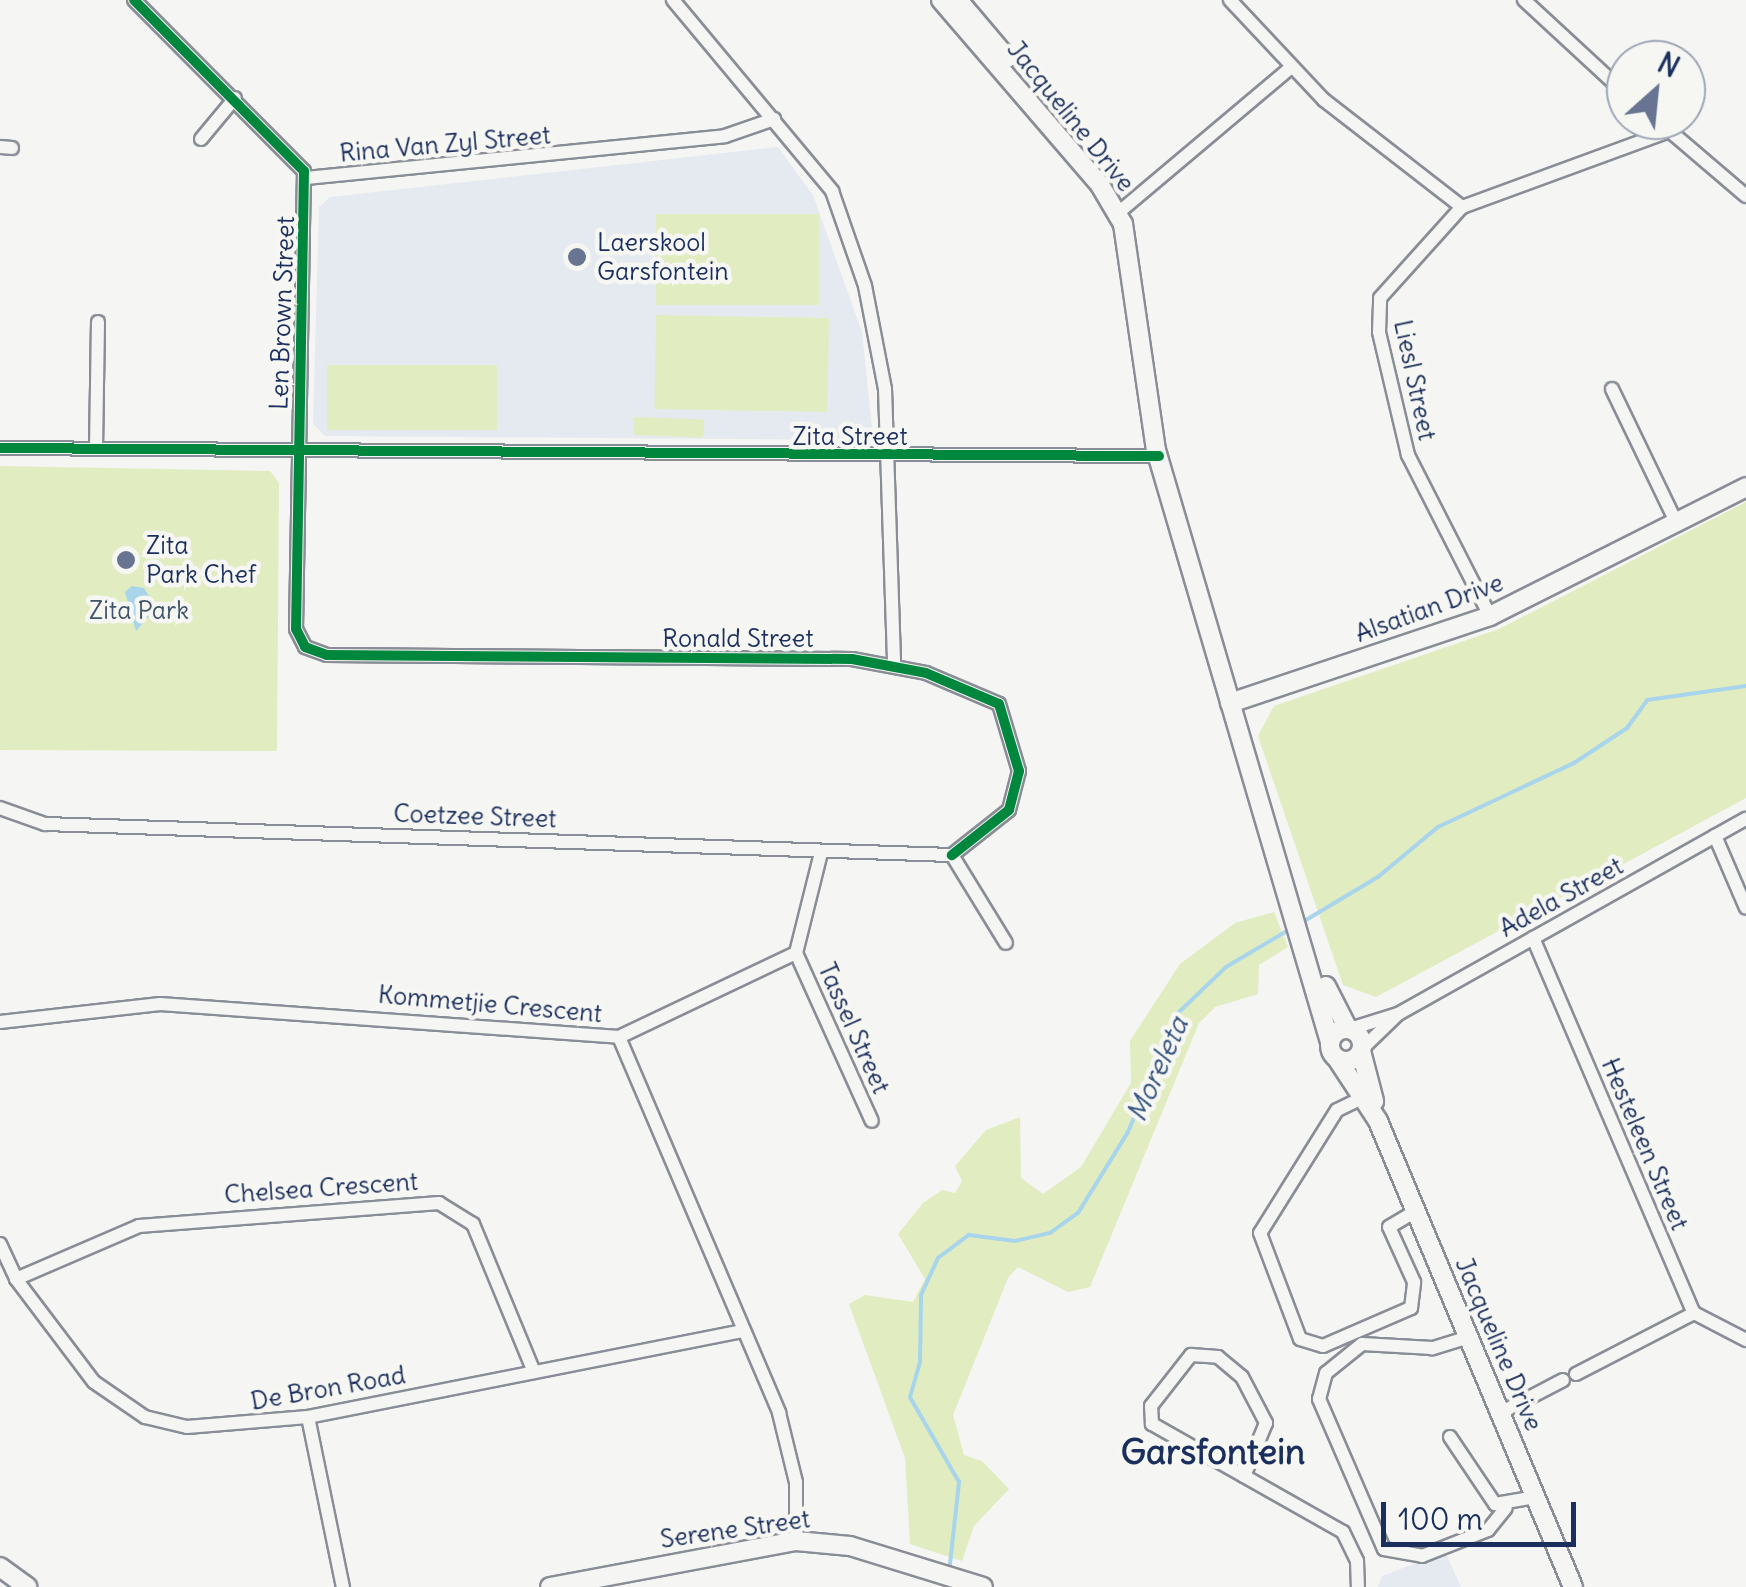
<!DOCTYPE html>
<style>
body{margin:0}
#map{position:relative;width:1746px;height:1587px;overflow:hidden;background:#f5f5f3;font-family:Delius,sans-serif}
div>[style]{position:absolute}
[style*='--x']{left:calc(var(--x)*1px);top:calc(var(--y)*1px);width:calc(var(--w)*1px);rotate:calc(var(--a)*1deg)}
.built>*{inset:0;background:#e5eaf0}
.green>*{inset:0;background:#e1ecc1;transform-origin:0 0}
.water>*{inset:0;background:#a8d5eb}
.stream>*{height:4px;margin:-2px;padding:0 2px;transform-origin:2px;border-radius:2px;background:#a8d5eb}
.roads{filter:drop-shadow(2px 0 #898d95) drop-shadow(-2px 0 #898d95) drop-shadow(0 2px #898d95) drop-shadow(0 -2px #898d95)}
.street>*{height:12px;margin:-6px;padding:0 6px;transform-origin:6px;border-radius:6px;background:#f5f5f3}
.secondary>*{height:18px;margin:-9px;padding:0 9px;transform-origin:9px;border-radius:9px;background:#f5f5f3}
.secondary>.ring{margin:-9px;padding:0;box-sizing:content-box;background:none;border:18px solid #f5f5f3;border-radius:50%}
.cycleway>*{height:10px;margin:-5px;padding:0 5px;transform-origin:5px;border-radius:5px;background:#00873e}
.dots>*{width:28px;height:28px;translate:-50% -50%;box-sizing:border-box;border:5px solid #f6f6f2;border-radius:50%}
span{translate:-50% -50%;white-space:nowrap;text-align:center;line-height:1.15;-webkit-text-stroke:9px #f6f6f2;paint-order:stroke}
.street-label{font-size:25px;color:#1b2f5e}
.poi-label{font-size:25px;color:#1b2f5e}
.left{translate:0 -50%;text-align:left}
.park-label{font-size:25px;color:#3f536a}
.water-label{font-size:28px;color:#365580;font-style:italic}
.district-label{font-size:35px;color:#1b2f5e;font-weight:700}
.north{position:absolute;left:1606px;top:40px;width:100px;height:100px;box-sizing:border-box;background:#f6f6f2;border:2px solid #9ea6b7;border-radius:50%;rotate:27deg;font-size:28px;font-weight:700;line-height:40px;text-align:center;color:#1b2f5e}
.north::after{content:'';display:block;margin:auto;width:35px;height:45px;background:#677492;clip-path:polygon(50% 0,100% 100%,50% 72%,0 100%)}
.scale{position:absolute;left:1381px;top:1502px;width:195px;height:45px;box-sizing:border-box;border:5px solid #1b2f5e;border-top:0;padding-left:12px;font-size:30px;line-height:35px;white-space:nowrap;color:#1b2f5e;-webkit-text-stroke:8px #f6f6f2;paint-order:stroke}
</style>
<div id="map">
<div class="built">
<i style="clip-path:polygon(778px 147px,813px 195px,862px 332px,872px 428px,861px 440px,325px 436px,313px 424px,319px 207px,330px 197px)"></i>
<i style="clip-path:polygon(1445px 1552px,1461px 1587px,1378px 1587px,1382px 1576px)"></i>
</div>
<div class="green">
<i style="left:656px;top:214px;width:163px;height:91px"></i>
<i style="left:656px;top:315px;width:173px;height:94px;rotate:1deg"></i>
<i style="left:327px;top:365px;width:170px;height:65px"></i>
<i style="left:634px;top:417px;width:70px;height:18px;rotate:2deg"></i>
<i style="clip-path:polygon(0 466px,270px 471px,279px 483px,277px 751px,0 750px)"></i>
<i style="clip-path:polygon(1746px 502px,1746px 798px,1376px 997px,1343px 985px,1258px 736px,1274px 706px,1499px 629px)"></i>
<i style="clip-path:polygon(1274px 912px,1288px 947px,1259px 965px,1258px 994px,1215px 1007px,1199px 1023px,1090px 1287px,1068px 1292px,1018px 1267px,1008px 1278px,953px 1415px,964px 1455px,982px 1461px,1009px 1489px,974px 1526px,962px 1561px,910px 1544px,905px 1458px,849px 1304px,865px 1295px,913px 1302px,925px 1279px,898px 1234px,923px 1203px,942px 1190px,955px 1193px,962px 1181px,955px 1166px,986px 1130px,1020px 1117px,1021px 1178px,1043px 1194px,1081px 1167px,1131px 1083px,1130px 1041px,1180px 964px,1235px 923px)"></i>
</div>
<div class="water">
<i style="clip-path:polygon(132px 586px,144px 588px,156px 608px,136px 631px,125px 592px)"></i>
</div>
<div class="stream">
<i style="--x:1301;--y:923;--w:90;--a:-30.9"></i>
<i style="--x:1378;--y:877;--w:78;--a:-39.8"></i>
<i style="--x:1438;--y:827;--w:150;--a:-25.2"></i>
<i style="--x:1574;--y:763;--w:64;--a:-33.4"></i>
<i style="--x:1627;--y:728;--w:34;--a:-54"></i>
<i style="--x:1647;--y:700;--w:100;--a:-8"></i>
<i style="--x:949;--y:1573;--w:92;--a:-83.7"></i>
<i style="--x:959;--y:1482;--w:98;--a:-120"></i>
<i style="--x:910;--y:1397;--w:36;--a:-74"></i>
<i style="--x:920;--y:1362;--w:67;--a:-89.1"></i>
<i style="--x:921;--y:1295;--w:41;--a:-65.3"></i>
<i style="--x:938;--y:1258;--w:39;--a:-37"></i>
<i style="--x:969;--y:1235;--w:46;--a:7.4"></i>
<i style="--x:1015;--y:1241;--w:36;--a:-13"></i>
<i style="--x:1050;--y:1233;--w:34;--a:-36"></i>
<i style="--x:1078;--y:1213;--w:95;--a:-58.3"></i>
<i style="--x:1128;--y:1132;--w:129;--a:-67.2"></i>
<i style="--x:1178;--y:1013;--w:66;--a:-43.8"></i>
<i style="--x:1226;--y:967;--w:77;--a:-30.6"></i>
</div>
<div class="roads">
<div class="street">
<i style="--x:134;--y:0;--w:241;--a:45.2"></i>
<i style="--x:304;--y:171;--w:458;--a:91"></i>
<i style="--x:296;--y:629;--w:20;--a:63"></i>
<i style="--x:305;--y:647;--w:23;--a:20"></i>
<i style="--x:327;--y:655;--w:525;--a:0.44"></i>
<i style="--x:852;--y:659;--w:75;--a:10.7"></i>
<i style="--x:926;--y:673;--w:79;--a:23"></i>
<i style="--x:999;--y:704;--w:70;--a:73.4"></i>
<i style="--x:1019;--y:771;--w:40;--a:104.4"></i>
<i style="--x:1009;--y:810;--w:73;--a:141.7"></i>
<i style="--x:673;--y:0;--w:249;--a:50.2"></i>
<i style="--x:832;--y:191;--w:101;--a:70.8"></i>
<i style="--x:865;--y:286;--w:105;--a:79"></i>
<i style="--x:885;--y:389;--w:274;--a:88.1"></i>
<i style="--x:1230;--y:0;--w:137;--a:46.8"></i>
<i style="--x:1324;--y:100;--w:175;--a:37.8"></i>
<i style="--x:1524;--y:0;--w:139;--a:42.7"></i>
<i style="--x:1657;--y:120;--w:117;--a:40.5"></i>
<i style="--x:201;--y:139;--w:53;--a:-50.3"></i>
<i style="--x:0;--y:147;--w:12;--a:5"></i>
<i style="--x:306;--y:178;--w:421;--a:-5.7"></i>
<i style="--x:725;--y:136;--w:52;--a:-19.1"></i>
<i style="--x:1118;--y:213;--w:224;--a:-40.1"></i>
<i style="--x:1612;--y:389;--w:148;--a:64.3"></i>
<i style="--x:0;--y:448;--w:1159;--a:0.4"></i>
<i style="--x:96;--y:449;--w:127;--a:-89.1"></i>
<i style="--x:1490;--y:616;--w:181;--a:-117"></i>
<i style="--x:1408;--y:455;--w:126;--a:-103.3"></i>
<i style="--x:1379;--y:332;--w:34;--a:-88"></i>
<i style="--x:1380;--y:298;--w:122;--a:-48"></i>
<i style="--x:1462;--y:207;--w:221;--a:-20.1"></i>
<i style="--x:0;--y:808;--w:48;--a:19.6"></i>
<i style="--x:45;--y:824;--w:908;--a:1.96"></i>
<i style="--x:1715;--y:836;--w:78;--a:66.7"></i>
<i style="--x:952;--y:855;--w:103;--a:58.5"></i>
<i style="--x:1533;--y:938;--w:408;--a:66.8"></i>
<i style="--x:1694;--y:1313;--w:59;--a:27.4"></i>
<i style="--x:796;--y:953;--w:184;--a:65.7"></i>
<i style="--x:0;--y:1022;--w:161;--a:-6.4"></i>
<i style="--x:160;--y:1004;--w:460;--a:4.1"></i>
<i style="--x:619;--y:1037;--w:196;--a:-25.4"></i>
<i style="--x:796;--y:953;--w:103;--a:-76"></i>
<i style="--x:1350;--y:1029;--w:50;--a:-17.4"></i>
<i style="--x:1398;--y:1014;--w:399;--a:-29.3"></i>
<i style="--x:619;--y:1037;--w:409;--a:66.9"></i>
<i style="--x:779;--y:1413;--w:71;--a:76.2"></i>
<i style="--x:796;--y:1482;--w:59;--a:90"></i>
<i style="--x:1362;--y:1049;--w:47;--a:-44.1"></i>
<i style="--x:1364;--y:1097;--w:30;--a:154"></i>
<i style="--x:1337;--y:1110;--w:145;--a:122"></i>
<i style="--x:1260;--y:1233;--w:113;--a:69.3"></i>
<i style="--x:1300;--y:1339;--w:24;--a:17"></i>
<i style="--x:1323;--y:1346;--w:96;--a:-23.4"></i>
<i style="--x:1411;--y:1308;--w:26;--a:-83"></i>
<i style="--x:1414;--y:1282;--w:60;--a:-114.4"></i>
<i style="--x:1389;--y:1227;--w:31;--a:-31"></i>
<i style="--x:0;--y:1244;--w:38;--a:65"></i>
<i style="--x:16;--y:1279;--w:129;--a:52.9"></i>
<i style="--x:94;--y:1382;--w:62;--a:34.5"></i>
<i style="--x:145;--y:1417;--w:43;--a:13.4"></i>
<i style="--x:187;--y:1427;--w:121;--a:-4.7"></i>
<i style="--x:308;--y:1417;--w:444;--a:-11.2"></i>
<i style="--x:16;--y:1279;--w:134;--a:-23.3"></i>
<i style="--x:139;--y:1226;--w:301;--a:-4.4"></i>
<i style="--x:439;--y:1203;--w:40;--a:32"></i>
<i style="--x:473;--y:1224;--w:160;--a:67.6"></i>
<i style="--x:1469;--y:1337;--w:39;--a:163"></i>
<i style="--x:1432;--y:1348;--w:70;--a:-176.7"></i>
<i style="--x:1362;--y:1344;--w:46;--a:141.1"></i>
<i style="--x:1326;--y:1373;--w:27;--a:105"></i>
<i style="--x:1319;--y:1399;--w:163;--a:66.6"></i>
<i style="--x:1384;--y:1549;--w:39;--a:10"></i>
<i style="--x:1422;--y:1556;--w:71;--a:-21.5"></i>
<i style="--x:1488;--y:1530;--w:28;--a:-51"></i>
<i style="--x:1576;--y:1374;--w:133;--a:-27.3"></i>
<i style="--x:1500;--y:1413;--w:71;--a:-27.6"></i>
<i style="--x:308;--y:1417;--w:174;--a:78.4"></i>
<i style="--x:1450;--y:1437;--w:81;--a:56.1"></i>
<i style="--x:1495;--y:1504;--w:42;--a:-9.7"></i>
<i style="--x:1244;--y:1476;--w:106;--a:-150.5"></i>
<i style="--x:1152;--y:1424;--w:18;--a:-93"></i>
<i style="--x:1151;--y:1406;--w:65;--a:-51.9"></i>
<i style="--x:1191;--y:1355;--w:27;--a:4"></i>
<i style="--x:1218;--y:1357;--w:31;--a:40"></i>
<i style="--x:1242;--y:1377;--w:52;--a:62.4"></i>
<i style="--x:1266;--y:1423;--w:57;--a:112.5"></i>
<i style="--x:1244;--y:1476;--w:114;--a:29.5"></i>
<i style="--x:1343;--y:1532;--w:32;--a:64"></i>
<i style="--x:1357;--y:1561;--w:26;--a:88"></i>
</div>
<div class="secondary">
<i style="--x:941;--y:0;--w:244;--a:49.3"></i>
<i style="--x:1100;--y:185;--w:45;--a:59.5"></i>
<i style="--x:1123;--y:224;--w:228;--a:81.7"></i>
<i style="--x:1156;--y:450;--w:617;--a:73.62"></i>
<i style="--x:958;--y:0;--w:76;--a:49.8"></i>
<i style="--x:1230;--y:703;--w:274;--a:-18.5"></i>
<i style="--x:1490;--y:616;--w:287;--a:-26.7"></i>
<i style="--x:1326;--y:986;--w:48;--a:62.9"></i>
<i class="ring" style="left:1330px;top:1029px;width:14px;height:14px"></i>
<i style="--x:1361;--y:1051;--w:52;--a:75.4"></i>
<i style="--x:1338;--y:1060;--w:73;--a:56.7"></i>
<i style="--x:1378;--y:1121;--w:505;--a:67.29"></i>
<i style="--x:0;--y:1567;--w:34;--a:36"></i>
<i style="--x:550;--y:1587;--w:250;--a:-10.6"></i>
<i style="--x:796;--y:1541;--w:54;--a:5.3"></i>
<i style="--x:850;--y:1546;--w:139;--a:17.1"></i>
</div>
</div>
<div class="cycleway">
<i style="--x:134;--y:0;--w:241;--a:45.2"></i>
<i style="--x:304;--y:171;--w:458;--a:91"></i>
<i style="--x:296;--y:629;--w:20;--a:63"></i>
<i style="--x:305;--y:647;--w:23;--a:20"></i>
<i style="--x:327;--y:655;--w:525;--a:0.44"></i>
<i style="--x:852;--y:659;--w:75;--a:10.7"></i>
<i style="--x:926;--y:673;--w:79;--a:23"></i>
<i style="--x:999;--y:704;--w:70;--a:73.4"></i>
<i style="--x:1019;--y:771;--w:40;--a:104.4"></i>
<i style="--x:1009;--y:810;--w:73;--a:141.7"></i>
<i style="--x:0;--y:448;--w:1159;--a:0.4"></i>
</div>
<div class="dots">
<i style="left:577px;top:257px;background:#677492"></i>
<i style="left:126px;top:560px;background:#677492"></i>
</div>
<div class="street-label">
<span style="left:1071px;top:116px;rotate:51deg">Jacqueline Drive</span>
<span style="left:445px;top:144px;rotate:-5deg">Rina Van Zyl Street</span>
<span style="left:282px;top:313px;rotate:-88deg">Len Brown Street</span>
<span style="left:1415px;top:380px;rotate:78deg">Liesl Street</span>
<span style="left:850px;top:436px">Zita Street</span>
<span style="left:1429px;top:608px;rotate:-20deg">Alsatian Drive</span>
<span style="left:738px;top:638px">Ronald Street</span>
<span style="left:475px;top:816px;rotate:2deg">Coetzee Street</span>
<span style="left:1561px;top:897px;rotate:-29deg">Adela Street</span>
<span style="left:490px;top:1004px;rotate:5deg">Kommetjie Crescent</span>
<span style="left:854px;top:1028px;rotate:66deg">Tassel Street</span>
<span style="left:1645px;top:1144px;rotate:67deg">Hesteleen Street</span>
<span style="left:321px;top:1188px;rotate:-4deg">Chelsea Crescent</span>
<span style="left:1499px;top:1344px;rotate:67deg">Jacqueline Drive</span>
<span style="left:328px;top:1388px;rotate:-10deg">De Bron Road</span>
<span style="left:735px;top:1529px;rotate:-8deg">Serene Street</span>
</div>
<div class="poi-label">
<span class="left" style="left:597px;top:257px">Laerskool<br>Garsfontein</span>
<span class="left" style="left:146px;top:560px">Zita<br>Park Chef</span>
</div>
<div class="park-label">
<span style="left:139px;top:610px">Zita Park</span>
</div>
<div class="water-label">
<span style="left:1157px;top:1069px;rotate:-66deg">Moreleta</span>
</div>
<div class="district-label">
<span style="left:1213px;top:1451px">Garsfontein</span>
</div>
<div class="north">N</div>
<div class="scale">100 m</div>
</div>
